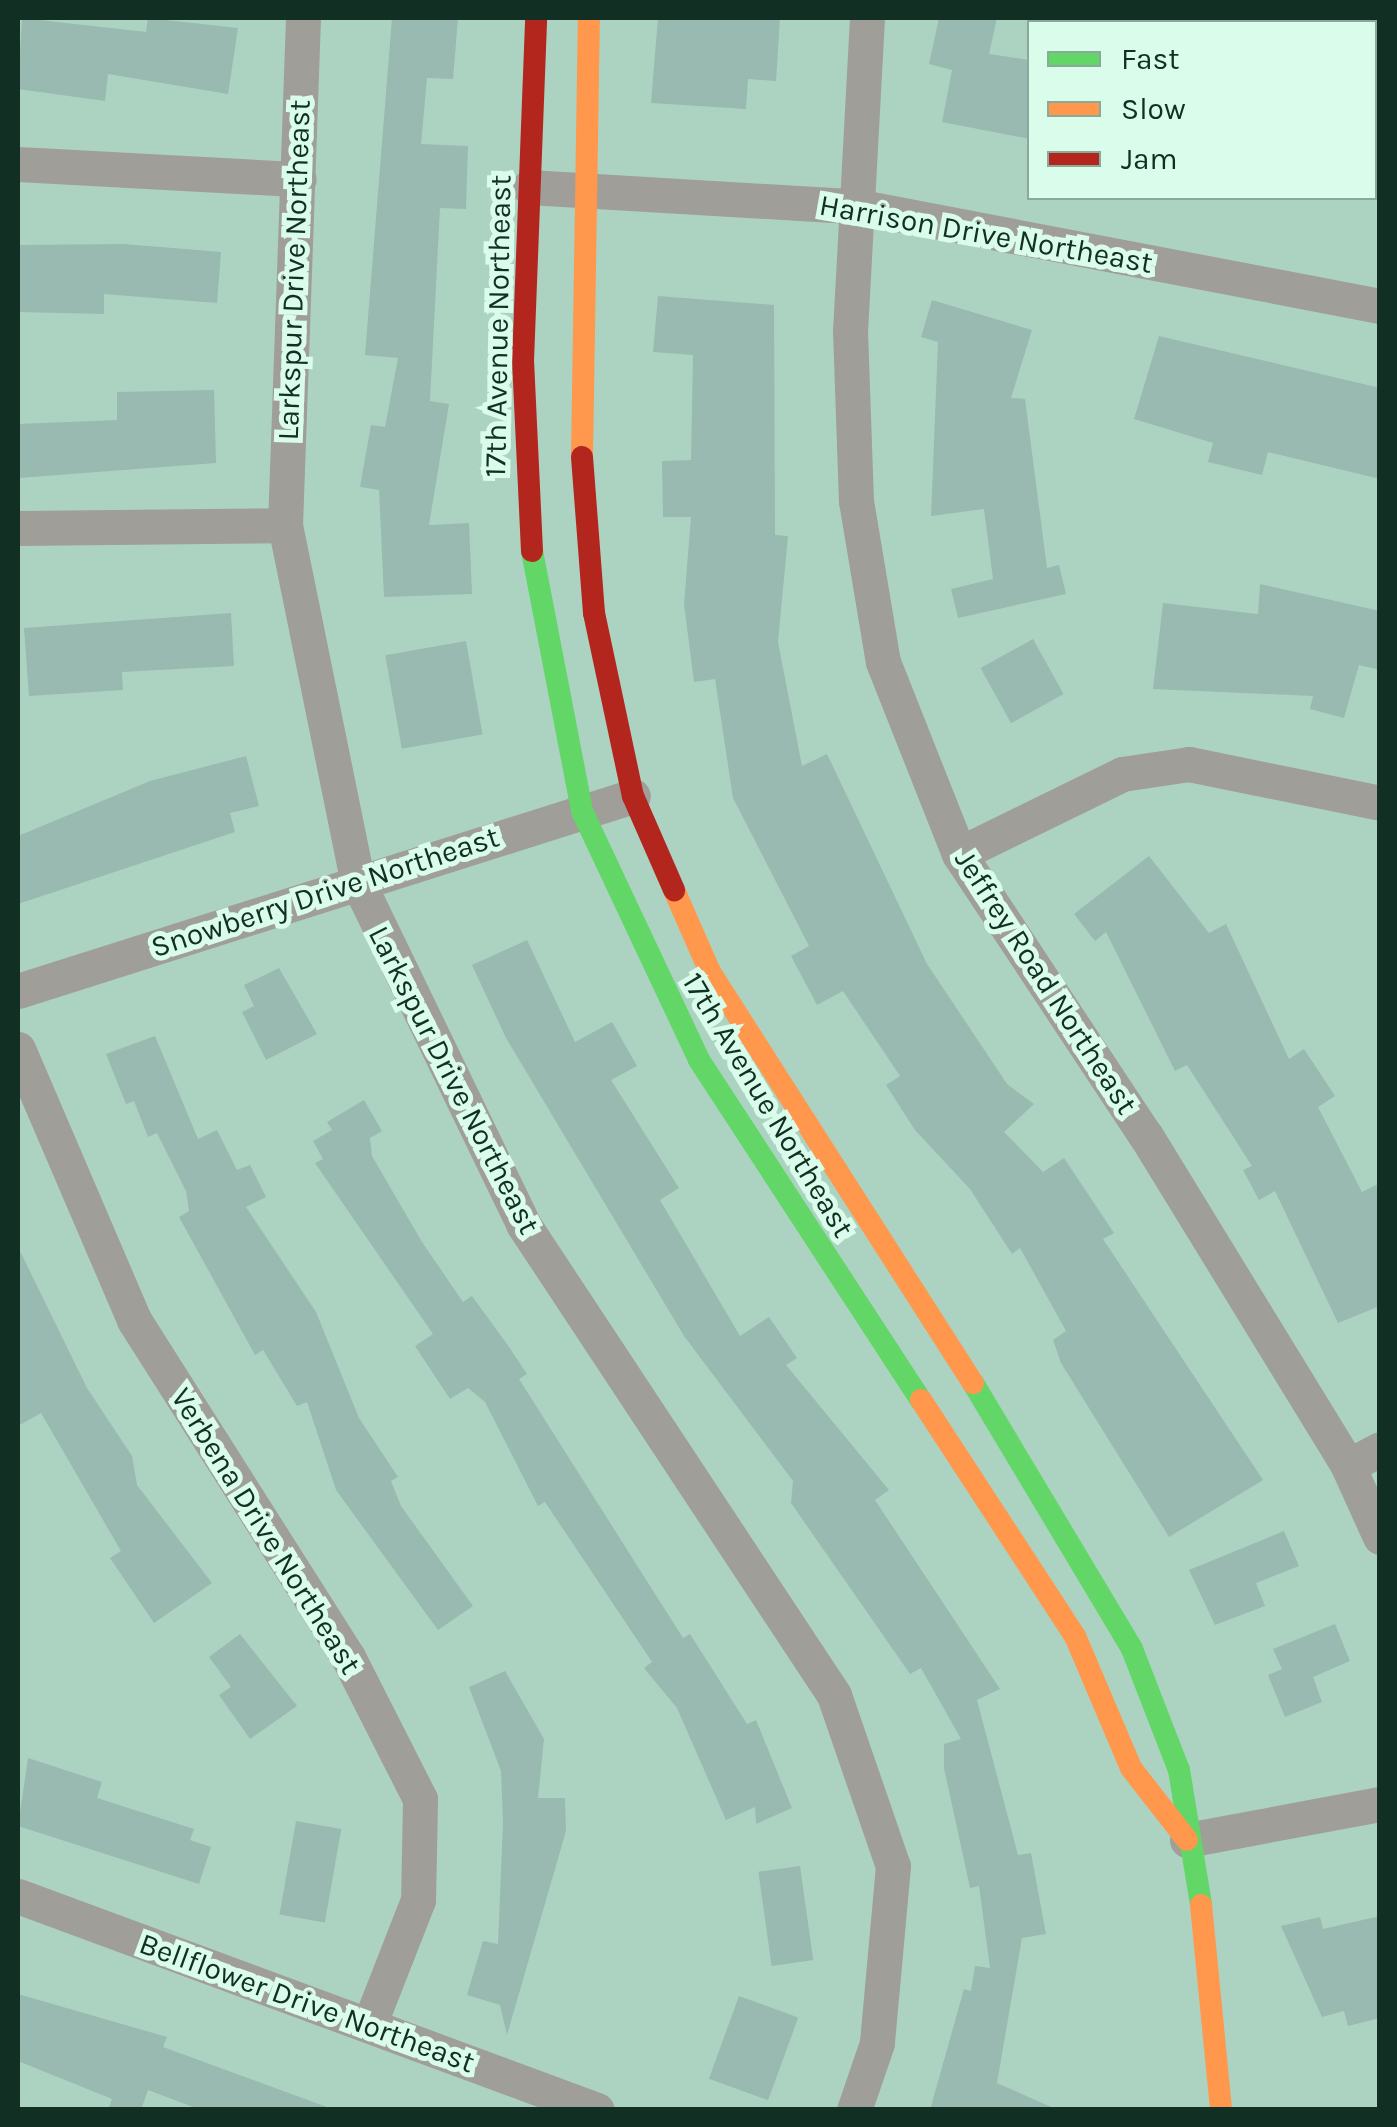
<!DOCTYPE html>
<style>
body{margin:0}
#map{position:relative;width:1397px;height:2127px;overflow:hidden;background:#acd3c2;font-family:Karla,sans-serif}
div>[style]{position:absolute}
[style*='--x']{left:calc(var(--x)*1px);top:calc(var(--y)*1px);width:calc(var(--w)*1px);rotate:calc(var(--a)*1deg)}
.building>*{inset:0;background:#98bab0;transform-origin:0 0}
.street>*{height:35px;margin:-17.5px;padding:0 17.5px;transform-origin:17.5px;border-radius:17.5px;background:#a09e98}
.fast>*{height:22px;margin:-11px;padding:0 11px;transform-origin:11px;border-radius:11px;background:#63d668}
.slow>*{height:22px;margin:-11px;padding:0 11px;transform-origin:11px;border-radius:11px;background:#ff974d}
.jam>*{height:22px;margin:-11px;padding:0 11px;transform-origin:11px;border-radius:11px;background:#b3261e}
span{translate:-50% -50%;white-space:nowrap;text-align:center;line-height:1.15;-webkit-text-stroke:10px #d9fceb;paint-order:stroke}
.street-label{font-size:30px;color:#112f23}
.frame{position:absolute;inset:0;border:20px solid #112f23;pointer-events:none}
.legend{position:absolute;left:1027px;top:20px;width:350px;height:180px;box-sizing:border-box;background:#d9fceb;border:2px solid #89aa9b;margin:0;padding:12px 18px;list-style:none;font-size:30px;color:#112f23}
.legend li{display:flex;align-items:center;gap:20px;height:50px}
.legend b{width:50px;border:2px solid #89aa9b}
</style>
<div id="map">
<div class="building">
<i style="clip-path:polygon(22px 18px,146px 32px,148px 18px,238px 28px,228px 94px,108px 74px,105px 101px,18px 89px)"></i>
<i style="clip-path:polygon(392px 18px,458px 18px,453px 79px,427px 78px,421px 144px,468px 146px,466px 209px,440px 208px,430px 401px,449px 404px,429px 525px,469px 523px,472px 594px,384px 597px,379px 490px,360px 487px,371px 425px,385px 427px,398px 358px,365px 355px)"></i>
<i style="clip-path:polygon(658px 18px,780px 18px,776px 81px,748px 79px,746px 109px,651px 103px)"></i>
<i style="clip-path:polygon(939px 18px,997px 18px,989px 54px,1030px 60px,1030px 139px,942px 122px,952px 70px,929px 64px)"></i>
<i style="clip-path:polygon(124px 244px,221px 252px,217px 303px,104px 294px,104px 314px,18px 312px,18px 245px)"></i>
<i style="clip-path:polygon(658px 296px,774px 305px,775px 535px,788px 536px,778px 642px,802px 766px,827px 754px,927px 964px,1007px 1084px,1034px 1104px,1004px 1132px,1043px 1172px,1064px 1158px,1114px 1233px,1103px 1239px,1263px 1480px,1169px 1537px,1061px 1363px,1053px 1340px,1066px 1331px,1020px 1248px,1012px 1254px,970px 1189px,915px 1130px,886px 1085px,900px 1076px,843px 991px,817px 1005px,791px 956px,809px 946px,733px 798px,715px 679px,694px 682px,684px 604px,691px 517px,663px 517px,662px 461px,691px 460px,693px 355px,653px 352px)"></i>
<i style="clip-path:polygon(932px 300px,1032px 330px,1011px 398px,1025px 399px,1047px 568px,1059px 565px,1066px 594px,958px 618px,951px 589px,993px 579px,984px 509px,931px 516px,938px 342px,921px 337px)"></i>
<i style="clip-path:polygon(1159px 336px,1380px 388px,1380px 479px,1268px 452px,1262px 475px,1208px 462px,1213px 443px,1134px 419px)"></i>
<i style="clip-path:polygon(214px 390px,216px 463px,18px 478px,18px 424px,117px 420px,117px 392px)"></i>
<i style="clip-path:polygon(1260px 584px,1380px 611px,1380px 670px,1359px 665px,1344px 718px,1310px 709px,1313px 696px,1153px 689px,1163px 603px,1258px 614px)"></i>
<i style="clip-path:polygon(231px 613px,234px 666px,122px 672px,123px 690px,29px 696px,24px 628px)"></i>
<i style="left:1033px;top:639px;width:63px;height:60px;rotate:61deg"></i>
<i style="left:466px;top:641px;width:95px;height:82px;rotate:80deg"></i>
<i style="clip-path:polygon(246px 756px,259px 806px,230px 813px,235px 832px,18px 904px,18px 836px,150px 781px)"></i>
<i style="clip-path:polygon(1149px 856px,1209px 933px,1226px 924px,1289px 1059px,1304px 1049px,1335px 1096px,1318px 1107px,1362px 1192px,1380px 1183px,1380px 1306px,1338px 1323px,1275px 1191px,1259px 1200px,1243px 1170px,1252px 1166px,1187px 1065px,1175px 1071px,1106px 932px,1095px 941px,1074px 914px)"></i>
<i style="clip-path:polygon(527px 940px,575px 1042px,612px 1022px,637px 1066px,611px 1080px,679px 1188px,660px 1200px,740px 1336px,769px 1317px,797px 1358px,786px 1365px,889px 1490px,875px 1500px,1000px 1689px,977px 1700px,1018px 1855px,1031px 1853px,1046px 1934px,1022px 1938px,997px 2083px,1058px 2110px,930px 2110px,964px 1989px,971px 1991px,975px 1966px,990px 1968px,979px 1886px,970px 1888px,944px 1768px,944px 1744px,961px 1739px,921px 1668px,910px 1674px,791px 1503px,793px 1481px,684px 1336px,506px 1038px,472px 965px)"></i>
<i style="clip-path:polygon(279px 968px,317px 1034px,266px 1060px,242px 1012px,254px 1006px,244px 985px)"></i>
<i style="clip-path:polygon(155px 1036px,198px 1139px,217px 1130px,237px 1170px,250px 1165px,266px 1197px,246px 1207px,316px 1312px,359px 1418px,398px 1477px,391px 1481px,401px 1506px,473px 1606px,438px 1630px,336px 1490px,307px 1402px,297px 1406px,263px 1350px,255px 1355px,179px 1217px,189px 1211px,186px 1191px,157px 1133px,148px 1137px,134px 1101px,126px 1104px,106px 1054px)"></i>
<i style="clip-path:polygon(364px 1100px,382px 1131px,370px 1138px,372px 1156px,422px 1242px,463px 1302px,472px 1296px,507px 1344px,527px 1374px,519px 1379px,683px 1638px,690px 1634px,747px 1724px,756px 1720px,792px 1808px,756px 1824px,755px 1807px,726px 1820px,677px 1708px,644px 1668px,652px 1662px,545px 1502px,538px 1506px,485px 1402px,468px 1388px,450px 1399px,415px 1346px,433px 1334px,315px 1163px,323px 1159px,313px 1141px,332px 1130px,327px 1122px)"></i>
<i style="clip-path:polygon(18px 1247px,87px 1388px,132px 1456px,137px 1485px,212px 1583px,154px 1623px,110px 1558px,121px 1551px,41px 1413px,18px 1426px)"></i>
<i style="clip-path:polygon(1284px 1531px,1299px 1566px,1256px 1583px,1265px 1606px,1215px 1625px,1189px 1570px)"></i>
<i style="clip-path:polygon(1335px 1624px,1350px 1661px,1313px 1677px,1322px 1702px,1285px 1717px,1268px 1675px,1282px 1669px,1273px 1649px)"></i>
<i style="clip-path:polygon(240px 1634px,297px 1706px,250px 1739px,219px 1695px,231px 1687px,209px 1657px)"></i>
<i style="clip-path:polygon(505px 1671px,544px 1739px,538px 1798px,565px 1798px,566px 1831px,507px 2035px,500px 2005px,467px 1995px,483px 1941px,498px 1944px,503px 1822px,501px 1771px,469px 1687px)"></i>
<i style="clip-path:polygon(28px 1758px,102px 1782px,97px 1798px,194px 1829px,190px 1840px,211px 1847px,199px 1884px,18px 1826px)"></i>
<i style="left:296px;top:1821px;width:46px;height:95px;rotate:10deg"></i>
<i style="left:800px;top:1866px;width:95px;height:42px;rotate:82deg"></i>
<i style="clip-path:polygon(1380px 1916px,1380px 2018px,1348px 2026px,1344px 2011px,1322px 2017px,1281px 1926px,1320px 1917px,1323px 1929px)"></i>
<i style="clip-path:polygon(18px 1994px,167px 2037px,163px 2047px,335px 2110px,201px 2110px,148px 2090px,141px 2110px,108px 2110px,112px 2099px,18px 2061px)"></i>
<i style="left:739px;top:1996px;width:63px;height:88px;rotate:20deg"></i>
</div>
<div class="street">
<i style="--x:303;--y:18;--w:507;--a:92.03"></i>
<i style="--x:285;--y:525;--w:362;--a:78.5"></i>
<i style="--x:357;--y:880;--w:382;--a:64.2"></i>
<i style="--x:523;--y:1224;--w:564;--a:56.56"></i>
<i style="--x:834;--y:1695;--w:181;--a:71"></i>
<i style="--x:893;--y:1866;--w:178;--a:95.2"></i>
<i style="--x:877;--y:2043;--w:71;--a:108.9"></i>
<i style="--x:867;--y:18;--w:312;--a:93.1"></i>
<i style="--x:850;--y:330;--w:171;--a:88"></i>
<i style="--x:856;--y:501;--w:163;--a:80.5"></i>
<i style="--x:883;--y:662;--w:206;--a:68.4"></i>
<i style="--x:959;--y:854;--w:338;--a:56.5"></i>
<i style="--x:1146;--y:1136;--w:387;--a:58.5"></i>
<i style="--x:1348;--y:1466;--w:78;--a:65.7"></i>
<i style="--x:18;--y:164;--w:281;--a:3.1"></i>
<i style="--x:529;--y:187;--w:333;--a:3.4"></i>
<i style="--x:861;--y:207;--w:528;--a:10.8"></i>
<i style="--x:18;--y:528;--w:267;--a:-0.6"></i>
<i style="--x:959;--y:854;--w:182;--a:-26.1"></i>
<i style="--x:1122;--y:774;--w:68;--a:-8.5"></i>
<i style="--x:1189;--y:764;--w:195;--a:11.5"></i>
<i style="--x:18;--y:991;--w:645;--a:-17.59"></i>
<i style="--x:18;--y:1049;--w:295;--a:66.8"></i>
<i style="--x:134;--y:1320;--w:399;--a:57.6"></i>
<i style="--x:348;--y:1657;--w:159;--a:63.1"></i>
<i style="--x:420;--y:1799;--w:101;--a:91.1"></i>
<i style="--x:418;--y:1900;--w:134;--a:111.4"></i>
<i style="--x:1348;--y:1466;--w:36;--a:-28"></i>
<i style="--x:1187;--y:1840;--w:196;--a:-10.6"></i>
<i style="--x:18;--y:1896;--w:617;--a:20.28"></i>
</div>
<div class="fast">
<i style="--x:532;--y:551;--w:265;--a:79.1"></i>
<i style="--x:582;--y:811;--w:275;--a:64.8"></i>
<i style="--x:699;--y:1060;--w:406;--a:56.9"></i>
<i style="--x:973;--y:1383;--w:310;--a:59.1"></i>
<i style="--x:1132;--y:1649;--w:130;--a:68.8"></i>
<i style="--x:1179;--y:1770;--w:137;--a:80.7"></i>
</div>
<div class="slow">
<i style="--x:582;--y:457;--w:439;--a:-89.1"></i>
<i style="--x:674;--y:890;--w:90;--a:66.3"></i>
<i style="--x:710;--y:972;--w:488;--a:57.4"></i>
<i style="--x:921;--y:1400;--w:282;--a:56.9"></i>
<i style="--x:1075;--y:1636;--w:143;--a:67"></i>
<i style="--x:1131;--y:1768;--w:91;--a:52.1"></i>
<i style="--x:1201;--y:1905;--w:206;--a:84.4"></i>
</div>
<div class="jam">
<i style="--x:582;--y:457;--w:156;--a:85.6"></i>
<i style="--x:594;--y:613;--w:187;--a:78"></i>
<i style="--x:633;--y:796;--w:103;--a:66.4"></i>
<i style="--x:532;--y:551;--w:190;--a:-92.7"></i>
<i style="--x:523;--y:361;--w:343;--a:-87.8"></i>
</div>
<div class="street-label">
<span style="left:986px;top:234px;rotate:10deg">Harrison Drive Northeast</span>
<span style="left:294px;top:270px;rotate:-88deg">Larkspur Drive Northeast</span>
<span style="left:498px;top:326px;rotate:-89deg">17th Avenue Northeast</span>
<span style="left:325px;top:892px;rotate:-18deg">Snowberry Drive Northeast</span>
<span style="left:1046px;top:982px;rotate:57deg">Jeffrey Road Northeast</span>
<span style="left:454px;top:1080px;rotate:63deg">Larkspur Drive Northeast</span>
<span style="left:768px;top:1105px;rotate:59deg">17th Avenue Northeast</span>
<span style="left:266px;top:1531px;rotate:58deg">Verbena Drive Northeast</span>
<span style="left:307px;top:2003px;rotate:20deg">Bellflower Drive Northeast</span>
</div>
<div class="frame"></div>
<ul class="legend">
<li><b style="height:12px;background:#63d668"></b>Fast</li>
<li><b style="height:12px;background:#ff974d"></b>Slow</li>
<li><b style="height:12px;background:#b3261e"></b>Jam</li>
</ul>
</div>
